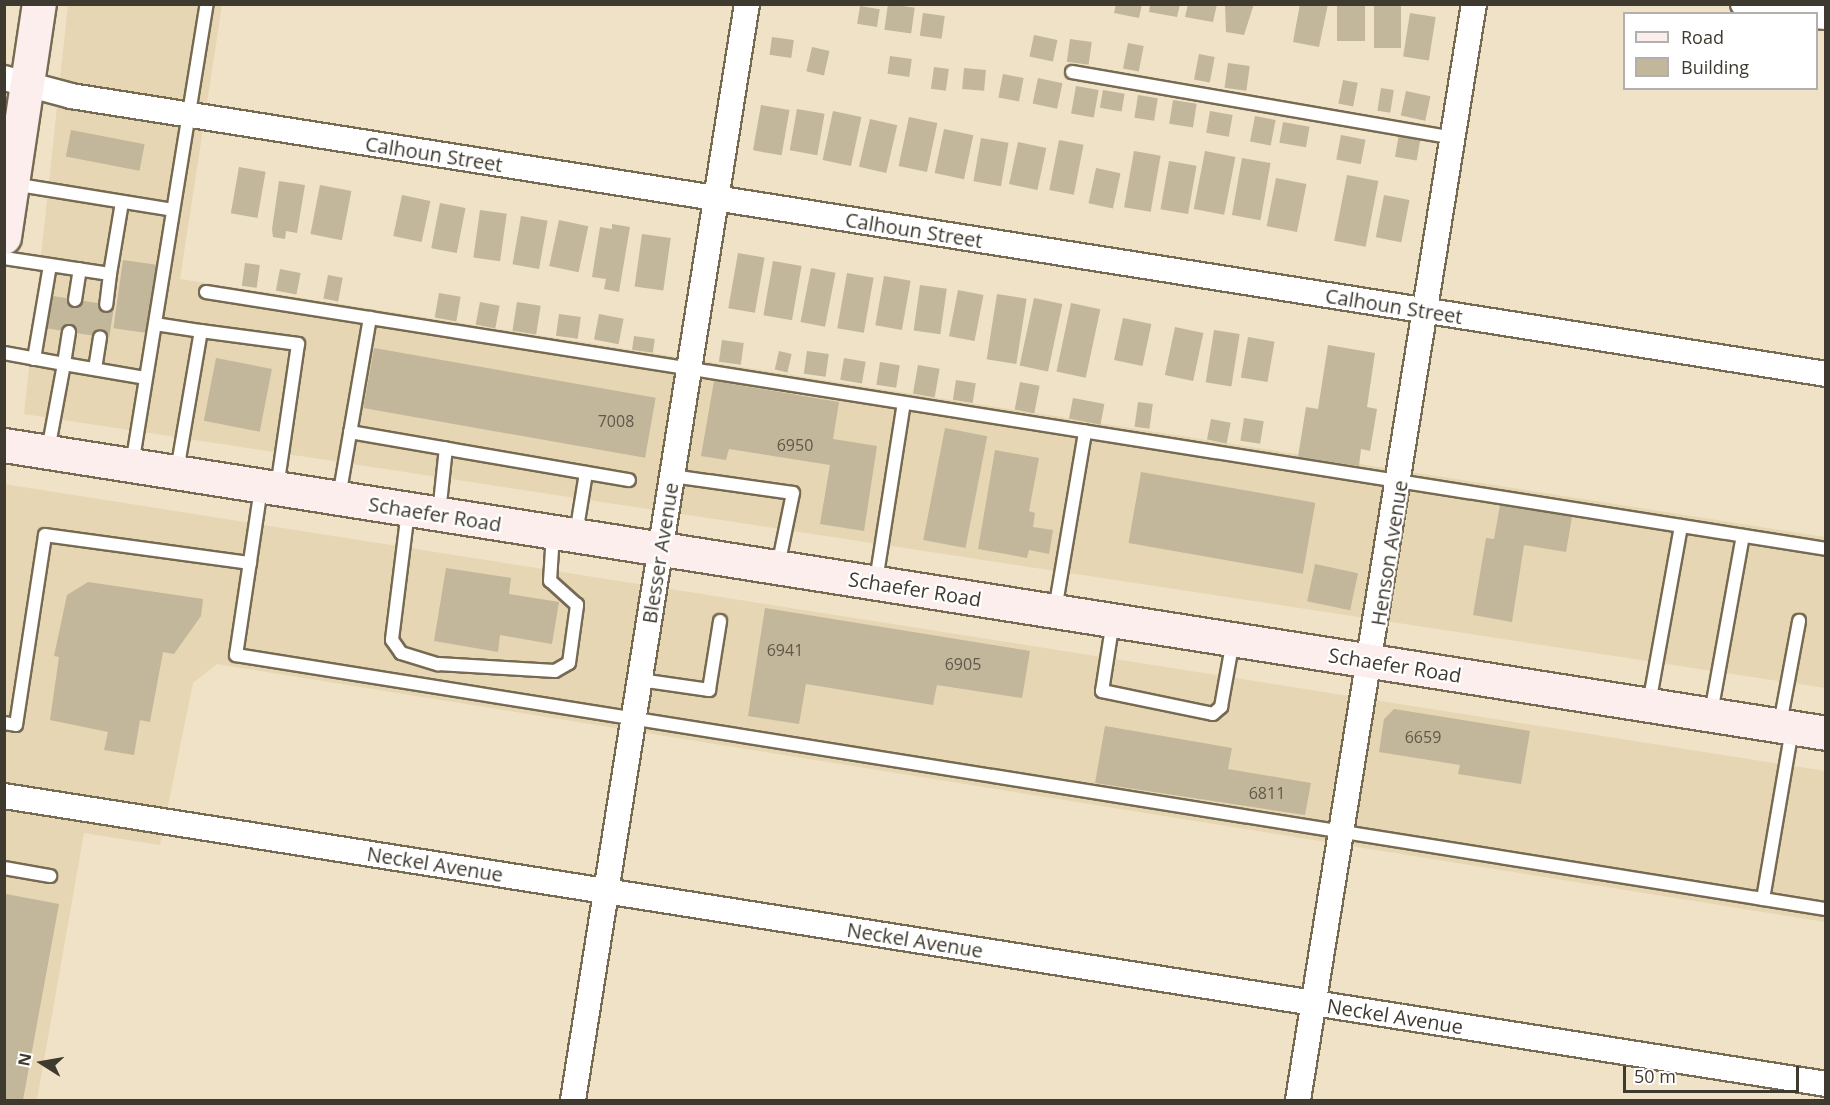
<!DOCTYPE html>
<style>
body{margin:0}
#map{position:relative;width:1830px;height:1105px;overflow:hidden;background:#f0e2c6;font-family:"Open Sans",sans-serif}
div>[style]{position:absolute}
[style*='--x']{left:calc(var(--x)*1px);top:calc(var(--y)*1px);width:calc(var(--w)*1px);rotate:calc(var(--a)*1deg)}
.built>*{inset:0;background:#e6d6b3}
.building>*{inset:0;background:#c2b69b;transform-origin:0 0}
.roads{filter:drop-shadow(2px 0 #766a52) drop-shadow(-2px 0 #766a52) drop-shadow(0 2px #766a52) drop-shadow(0 -2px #766a52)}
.service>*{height:12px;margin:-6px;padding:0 6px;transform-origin:6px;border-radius:6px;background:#fff}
.minor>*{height:24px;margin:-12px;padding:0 12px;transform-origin:12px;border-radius:12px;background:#fff}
.secondary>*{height:33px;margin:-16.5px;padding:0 16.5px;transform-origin:16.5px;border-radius:16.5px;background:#fceeed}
span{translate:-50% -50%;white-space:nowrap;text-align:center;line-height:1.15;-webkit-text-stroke:4.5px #fff;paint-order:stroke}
.number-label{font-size:16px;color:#60594a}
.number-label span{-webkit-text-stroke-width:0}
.street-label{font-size:20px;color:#3f3a2f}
.frame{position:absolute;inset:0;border:6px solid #3f3a2f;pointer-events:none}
.legend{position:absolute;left:1623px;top:12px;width:195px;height:78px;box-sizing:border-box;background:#fff;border:2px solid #b2b0ac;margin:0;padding:8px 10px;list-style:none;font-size:18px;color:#3f3a2f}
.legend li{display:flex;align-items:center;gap:12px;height:30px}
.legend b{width:30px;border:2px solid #b2b0ac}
.north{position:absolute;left:12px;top:1033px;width:60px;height:60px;-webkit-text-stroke:4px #fff;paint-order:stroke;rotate:281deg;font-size:16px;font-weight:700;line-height:24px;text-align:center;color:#3f3a2f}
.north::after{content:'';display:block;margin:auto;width:21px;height:27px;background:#3f3a2f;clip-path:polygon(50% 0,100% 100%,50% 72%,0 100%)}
.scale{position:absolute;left:1623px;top:1066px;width:176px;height:27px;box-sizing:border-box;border:3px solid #3f3a2f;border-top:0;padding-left:8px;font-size:18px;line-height:21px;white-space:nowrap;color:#3f3a2f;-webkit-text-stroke:4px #fff;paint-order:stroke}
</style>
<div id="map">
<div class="built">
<i style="clip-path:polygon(68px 5px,222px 5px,180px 279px,1825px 537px,1825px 688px,24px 414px)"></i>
<i style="clip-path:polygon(4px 484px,1825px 771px,1825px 922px,217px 664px,193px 683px,160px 845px,84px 833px,37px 1100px,5px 1100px)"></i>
</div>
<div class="building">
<i style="left:888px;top:4px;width:27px;height:26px;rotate:8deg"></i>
<i style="clip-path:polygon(1116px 4px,1142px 4px,1139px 18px,1114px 13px)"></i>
<i style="clip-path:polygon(1150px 4px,1180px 4px,1177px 17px,1149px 12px)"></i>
<i style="clip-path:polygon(1188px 4px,1217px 4px,1213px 22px,1185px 17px)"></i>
<i style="clip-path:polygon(1225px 4px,1254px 4px,1244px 35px,1226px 32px)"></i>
<i style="clip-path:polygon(1300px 4px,1328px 4px,1319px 47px,1293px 42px)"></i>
<i style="left:1337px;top:4px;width:28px;height:37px"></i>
<i style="left:1374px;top:4px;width:27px;height:44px"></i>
<i style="left:860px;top:6px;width:20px;height:18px;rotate:9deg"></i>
<i style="left:923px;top:13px;width:22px;height:23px;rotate:8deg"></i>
<i style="left:1410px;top:13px;width:26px;height:44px;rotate:9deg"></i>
<i style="left:1034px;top:35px;width:24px;height:22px;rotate:12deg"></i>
<i style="left:772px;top:37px;width:22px;height:18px;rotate:8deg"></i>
<i style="left:1070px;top:39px;width:22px;height:23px;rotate:8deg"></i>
<i style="left:1128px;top:43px;width:16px;height:26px;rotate:11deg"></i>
<i style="left:812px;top:47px;width:18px;height:25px;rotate:13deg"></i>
<i style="left:1199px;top:54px;width:16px;height:26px;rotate:11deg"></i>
<i style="left:890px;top:56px;width:22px;height:18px;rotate:8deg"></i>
<i style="left:1228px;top:63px;width:22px;height:25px;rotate:8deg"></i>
<i style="left:934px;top:67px;width:15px;height:22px;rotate:8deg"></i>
<i style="left:964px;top:68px;width:22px;height:21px;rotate:5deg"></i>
<i style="left:1003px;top:74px;width:21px;height:24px;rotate:11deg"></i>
<i style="left:1038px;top:78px;width:25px;height:26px;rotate:12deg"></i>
<i style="left:1343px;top:80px;width:15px;height:24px;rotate:11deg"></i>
<i style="left:1076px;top:86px;width:23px;height:28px;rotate:10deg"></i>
<i style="left:1381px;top:88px;width:13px;height:23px;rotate:9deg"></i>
<i style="left:1103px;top:90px;width:22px;height:18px;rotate:10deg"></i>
<i style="left:1406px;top:91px;width:25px;height:25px;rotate:12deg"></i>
<i style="left:1138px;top:95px;width:20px;height:23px;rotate:9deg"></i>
<i style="left:1173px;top:100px;width:24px;height:24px;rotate:9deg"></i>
<i style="left:761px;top:105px;width:29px;height:46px;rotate:10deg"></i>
<i style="left:797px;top:109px;width:28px;height:42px;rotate:10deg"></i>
<i style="left:833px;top:111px;width:29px;height:50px;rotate:12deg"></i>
<i style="left:1210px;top:111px;width:23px;height:22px;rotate:10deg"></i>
<i style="left:1255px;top:116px;width:21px;height:26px;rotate:11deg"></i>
<i style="left:909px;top:117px;width:29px;height:50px;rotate:12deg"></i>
<i style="left:870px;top:119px;width:28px;height:49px;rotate:13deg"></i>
<i style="left:1283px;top:122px;width:27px;height:21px;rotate:10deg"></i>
<i style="left:944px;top:129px;width:30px;height:45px;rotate:12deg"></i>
<i style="left:71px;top:130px;width:75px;height:27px;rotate:11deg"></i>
<i style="left:1399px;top:134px;width:22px;height:23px;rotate:10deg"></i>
<i style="left:1341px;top:135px;width:25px;height:25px;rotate:11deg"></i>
<i style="left:981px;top:138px;width:28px;height:44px;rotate:10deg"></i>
<i style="left:1059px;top:140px;width:25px;height:51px;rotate:11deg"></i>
<i style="left:1018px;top:142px;width:29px;height:43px;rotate:12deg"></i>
<i style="left:1134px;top:151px;width:27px;height:57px;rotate:10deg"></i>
<i style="left:1205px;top:151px;width:31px;height:59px;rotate:11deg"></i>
<i style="left:1242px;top:158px;width:29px;height:58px;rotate:10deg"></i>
<i style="left:1169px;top:161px;width:28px;height:49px;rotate:10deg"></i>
<i style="left:239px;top:167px;width:27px;height:47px;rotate:10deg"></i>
<i style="left:1096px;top:168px;width:25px;height:36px;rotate:12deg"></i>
<i style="left:1347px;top:175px;width:32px;height:67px;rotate:11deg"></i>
<i style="left:1276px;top:178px;width:31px;height:49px;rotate:11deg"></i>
<i style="clip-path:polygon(279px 181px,305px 185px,297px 233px,286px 231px,285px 239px,273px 237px,272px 229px)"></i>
<i style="left:320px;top:185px;width:32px;height:50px;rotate:11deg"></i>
<i style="left:402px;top:195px;width:29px;height:42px;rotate:12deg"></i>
<i style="left:1384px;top:195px;width:26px;height:43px;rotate:11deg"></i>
<i style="left:440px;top:203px;width:26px;height:46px;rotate:11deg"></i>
<i style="left:480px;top:210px;width:27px;height:48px;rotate:8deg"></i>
<i style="left:521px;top:216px;width:27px;height:49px;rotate:10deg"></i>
<i style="left:559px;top:220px;width:30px;height:47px;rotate:12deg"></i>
<i style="clip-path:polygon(612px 224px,630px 227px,619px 292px,604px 289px,606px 279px,592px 277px,600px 227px,612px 229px)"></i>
<i style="left:642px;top:234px;width:29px;height:53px;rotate:8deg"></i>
<i style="left:738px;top:253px;width:27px;height:56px;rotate:10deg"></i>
<i style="left:123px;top:260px;width:34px;height:69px;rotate:8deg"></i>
<i style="left:773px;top:261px;width:29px;height:55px;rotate:10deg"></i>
<i style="left:245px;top:263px;width:15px;height:23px;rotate:8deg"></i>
<i style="left:811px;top:268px;width:25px;height:55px;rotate:11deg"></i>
<i style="left:280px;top:269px;width:21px;height:22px;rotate:11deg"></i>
<i style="left:847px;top:273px;width:27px;height:56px;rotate:10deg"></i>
<i style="left:328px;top:275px;width:15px;height:24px;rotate:11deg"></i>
<i style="left:884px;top:276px;width:27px;height:50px;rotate:10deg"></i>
<i style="left:920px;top:285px;width:27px;height:46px;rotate:8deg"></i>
<i style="left:958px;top:290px;width:26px;height:47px;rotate:11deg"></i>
<i style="left:439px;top:293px;width:22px;height:25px;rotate:10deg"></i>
<i style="left:997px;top:294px;width:30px;height:66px;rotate:9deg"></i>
<i style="left:47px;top:295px;width:68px;height:33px;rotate:9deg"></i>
<i style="left:1034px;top:298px;width:29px;height:69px;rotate:12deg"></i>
<i style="left:480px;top:302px;width:20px;height:23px;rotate:11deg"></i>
<i style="left:517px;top:302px;width:24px;height:29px;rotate:9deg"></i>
<i style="left:1071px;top:303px;width:30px;height:70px;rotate:12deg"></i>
<i style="left:559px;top:314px;width:22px;height:22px;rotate:8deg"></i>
<i style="left:599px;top:314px;width:25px;height:26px;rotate:11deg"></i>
<i style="left:1123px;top:318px;width:29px;height:43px;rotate:12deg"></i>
<i style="left:1175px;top:327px;width:29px;height:49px;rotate:12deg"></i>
<i style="left:1214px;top:330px;width:26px;height:53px;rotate:9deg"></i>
<i style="left:634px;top:336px;width:21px;height:14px;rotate:8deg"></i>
<i style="left:1248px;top:337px;width:27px;height:41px;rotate:10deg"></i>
<i style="left:722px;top:340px;width:22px;height:22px;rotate:8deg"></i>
<i style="clip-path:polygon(1328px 345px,1375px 353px,1367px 407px,1377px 409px,1370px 451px,1361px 449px,1359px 466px,1298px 457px,1306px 407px,1318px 409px)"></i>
<i style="left:374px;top:348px;width:286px;height:61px;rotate:10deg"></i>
<i style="left:779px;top:351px;width:13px;height:19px;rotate:13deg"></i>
<i style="left:807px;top:351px;width:22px;height:23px;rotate:8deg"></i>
<i style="left:216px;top:358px;width:57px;height:64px;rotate:11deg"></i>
<i style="left:844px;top:358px;width:22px;height:22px;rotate:10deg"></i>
<i style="left:880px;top:362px;width:20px;height:23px;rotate:9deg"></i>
<i style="left:918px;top:365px;width:22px;height:29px;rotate:10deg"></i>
<i style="left:956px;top:380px;width:20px;height:20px;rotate:9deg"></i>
<i style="clip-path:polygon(714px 381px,839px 402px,833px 439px,877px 446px,864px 531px,820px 524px,830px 465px,729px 449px,726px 460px,701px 456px)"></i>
<i style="left:1020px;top:382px;width:20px;height:28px;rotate:11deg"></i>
<i style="left:1073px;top:398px;width:32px;height:21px;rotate:11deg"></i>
<i style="left:1138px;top:402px;width:15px;height:25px;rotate:8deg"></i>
<i style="left:1244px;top:418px;width:20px;height:23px;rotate:9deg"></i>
<i style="left:1211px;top:419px;width:20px;height:21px;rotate:11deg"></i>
<i style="left:945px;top:428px;width:43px;height:114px;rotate:11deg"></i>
<i style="clip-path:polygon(995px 450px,1039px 458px,1029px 511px,1035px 513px,1033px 527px,1053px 530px,1049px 554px,1029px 550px,1027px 558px,978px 549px)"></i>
<i style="left:1141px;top:472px;width:177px;height:72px;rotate:10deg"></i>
<i style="clip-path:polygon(1500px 505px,1572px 517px,1566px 552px,1524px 545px,1512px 622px,1473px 615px,1486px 538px,1494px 539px)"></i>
<i style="left:1315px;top:564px;width:44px;height:38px;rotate:12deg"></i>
<i style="clip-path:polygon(446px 568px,511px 578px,509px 594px,559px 602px,552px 644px,500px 635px,498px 652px,434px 641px)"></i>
<i style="clip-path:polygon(88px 582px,203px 599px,201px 616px,174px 654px,163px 652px,150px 722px,140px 720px,134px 755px,104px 750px,108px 732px,50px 720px,59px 657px,54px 656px,67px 595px)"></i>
<i style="clip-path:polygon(765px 608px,1030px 651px,1022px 698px,937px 685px,933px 705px,806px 684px,799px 724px,748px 716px)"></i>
<i style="clip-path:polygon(1394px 709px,1530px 731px,1521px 784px,1458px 774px,1460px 765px,1379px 752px,1384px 719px)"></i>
<i style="clip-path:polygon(1105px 726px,1232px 748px,1228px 769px,1311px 783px,1305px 815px,1095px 783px)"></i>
<i style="clip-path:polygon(6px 894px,59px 904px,23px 1100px,4px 1100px)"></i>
</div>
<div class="roads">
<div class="service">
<i style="--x:1072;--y:72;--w:387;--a:9.8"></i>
<i style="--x:13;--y:184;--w:162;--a:9.2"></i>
<i style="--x:4;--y:258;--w:107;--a:8.6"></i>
<i style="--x:110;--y:274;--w:31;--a:97"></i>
<i style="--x:110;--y:274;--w:73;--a:-80.5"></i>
<i style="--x:206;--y:292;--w:1640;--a:9.01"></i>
<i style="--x:75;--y:300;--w:31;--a:-81"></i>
<i style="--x:155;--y:324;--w:47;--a:8.7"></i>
<i style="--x:69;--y:332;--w:32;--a:99"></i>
<i style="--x:64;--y:364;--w:82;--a:9.8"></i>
<i style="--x:4;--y:353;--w:61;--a:10.4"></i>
<i style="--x:64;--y:364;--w:87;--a:100.5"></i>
<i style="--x:34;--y:359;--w:95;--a:-80.3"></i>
<i style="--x:95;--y:369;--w:32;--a:-81"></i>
<i style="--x:350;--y:432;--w:283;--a:9.8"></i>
<i style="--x:132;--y:465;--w:467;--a:-80.8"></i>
<i style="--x:177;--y:471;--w:142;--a:-80.3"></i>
<i style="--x:201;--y:331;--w:98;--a:7.6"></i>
<i style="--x:298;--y:344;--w:146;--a:98.3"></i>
<i style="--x:672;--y:476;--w:122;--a:8"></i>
<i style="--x:793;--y:493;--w:75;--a:101.6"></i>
<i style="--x:261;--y:488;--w:169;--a:98.5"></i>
<i style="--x:236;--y:655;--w:1610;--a:9.08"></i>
<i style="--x:339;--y:497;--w:182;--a:-80.2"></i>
<i style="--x:408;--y:511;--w:130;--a:97.1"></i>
<i style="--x:392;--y:640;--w:16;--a:55"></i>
<i style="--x:401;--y:653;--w:39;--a:17"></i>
<i style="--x:438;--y:664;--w:117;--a:3.4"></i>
<i style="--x:555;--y:671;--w:16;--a:-30"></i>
<i style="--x:569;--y:663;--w:59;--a:-82.1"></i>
<i style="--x:577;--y:605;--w:36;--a:-138"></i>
<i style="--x:550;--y:581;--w:48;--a:-86.4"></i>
<i style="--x:439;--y:513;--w:65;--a:-83.9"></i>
<i style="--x:576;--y:534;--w:62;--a:-80.7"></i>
<i style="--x:876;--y:581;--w:180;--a:-81.1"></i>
<i style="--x:1055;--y:610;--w:181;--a:-80.4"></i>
<i style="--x:1113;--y:621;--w:71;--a:98.9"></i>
<i style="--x:1102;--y:691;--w:113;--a:11.7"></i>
<i style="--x:1213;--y:714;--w:11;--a:-41"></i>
<i style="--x:1221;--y:707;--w:68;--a:-79.8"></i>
<i style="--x:640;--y:680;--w:70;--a:8.2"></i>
<i style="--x:709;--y:690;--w:70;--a:-80.9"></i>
<i style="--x:1649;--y:704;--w:181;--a:-79.8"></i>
<i style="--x:1711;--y:713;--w:180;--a:-79.8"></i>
<i style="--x:4;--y:723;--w:12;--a:9"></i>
<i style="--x:16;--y:725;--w:192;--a:-81.3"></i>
<i style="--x:45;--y:535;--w:207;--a:7.8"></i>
<i style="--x:1780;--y:724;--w:105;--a:-79.5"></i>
<i style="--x:4;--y:868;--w:47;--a:9.9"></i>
<i style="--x:1763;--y:899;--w:172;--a:-80.3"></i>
</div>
<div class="minor">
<i style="--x:1743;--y:4;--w:59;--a:9.8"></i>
<i style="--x:1816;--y:16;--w:10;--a:6"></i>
<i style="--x:4;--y:78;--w:69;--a:15"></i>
<i style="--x:71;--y:96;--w:1777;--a:9"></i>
<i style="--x:4;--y:796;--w:1845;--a:8.98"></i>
<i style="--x:573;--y:1100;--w:1110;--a:-80.98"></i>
<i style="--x:1298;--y:1100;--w:1110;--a:-80.88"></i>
</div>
<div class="secondary">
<i style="--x:4;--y:237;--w:236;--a:-81.5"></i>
<i style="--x:4;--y:445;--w:1845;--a:8.98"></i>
</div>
</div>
<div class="number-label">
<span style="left:616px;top:421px">7008</span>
<span style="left:795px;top:445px">6950</span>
<span style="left:785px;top:650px">6941</span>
<span style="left:963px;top:664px">6905</span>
<span style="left:1423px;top:737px">6659</span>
<span style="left:1267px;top:793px">6811</span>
</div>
<div class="street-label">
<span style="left:434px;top:154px;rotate:9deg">Calhoun Street</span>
<span style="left:914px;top:230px;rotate:9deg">Calhoun Street</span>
<span style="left:1394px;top:306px;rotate:9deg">Calhoun Street</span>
<span style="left:435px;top:514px;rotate:9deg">Schaefer Road</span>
<span style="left:660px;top:553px;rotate:-81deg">Blesser Avenue</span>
<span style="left:1389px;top:553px;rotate:-81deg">Henson Avenue</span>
<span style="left:915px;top:589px;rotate:9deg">Schaefer Road</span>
<span style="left:1395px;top:665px;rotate:9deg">Schaefer Road</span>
<span style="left:435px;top:864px;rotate:9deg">Neckel Avenue</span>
<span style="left:915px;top:940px;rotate:9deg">Neckel Avenue</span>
<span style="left:1395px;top:1016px;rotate:9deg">Neckel Avenue</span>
</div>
<div class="frame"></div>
<ul class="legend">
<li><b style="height:8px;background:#fceeed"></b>Road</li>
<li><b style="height:16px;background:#c2b69b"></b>Building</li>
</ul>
<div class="north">N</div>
<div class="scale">50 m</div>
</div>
